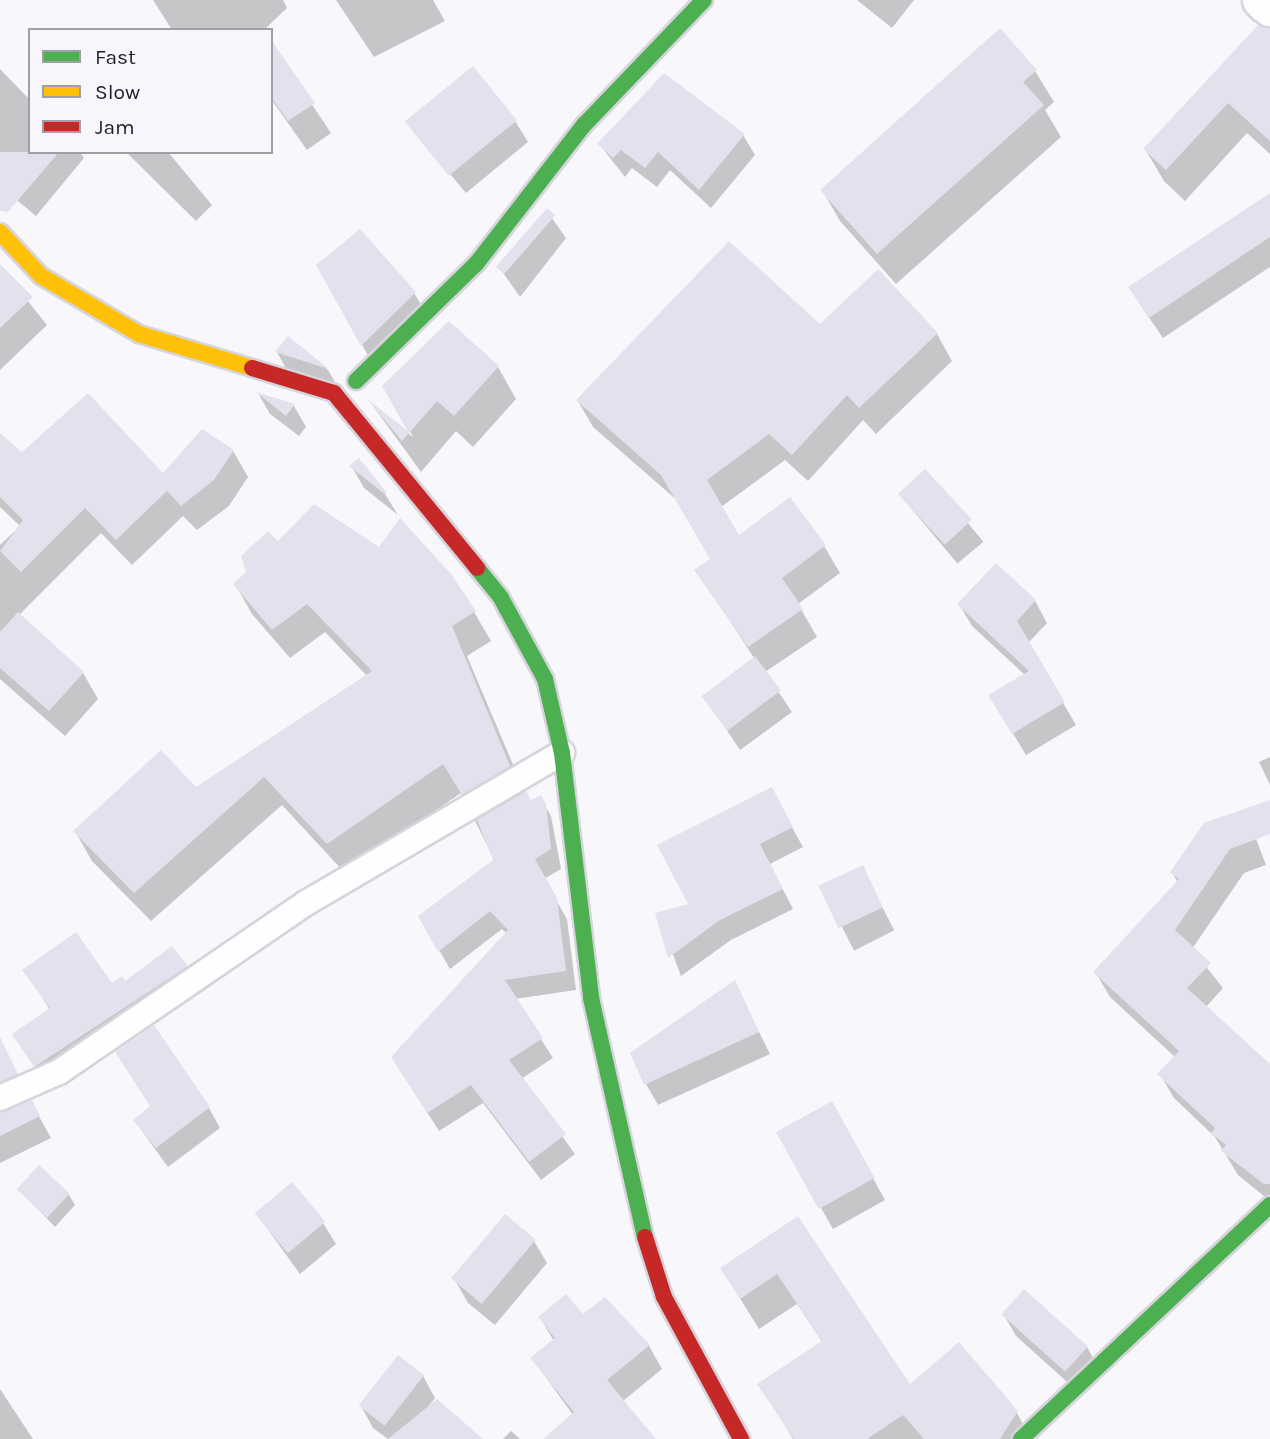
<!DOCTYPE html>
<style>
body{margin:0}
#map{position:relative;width:1270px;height:1439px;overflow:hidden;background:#f8f7fb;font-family:Karla,sans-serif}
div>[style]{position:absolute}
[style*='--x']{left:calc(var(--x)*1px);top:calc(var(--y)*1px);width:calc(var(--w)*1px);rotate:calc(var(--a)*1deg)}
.shadow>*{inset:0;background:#0003;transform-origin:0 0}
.building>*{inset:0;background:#e4e1ee;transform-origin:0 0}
.roads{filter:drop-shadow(2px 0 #d6d4dc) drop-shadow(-2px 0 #d6d4dc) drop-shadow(0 2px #d6d4dc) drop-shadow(0 -2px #d6d4dc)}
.lane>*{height:24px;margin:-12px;padding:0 12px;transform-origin:12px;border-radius:12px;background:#fefefe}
.street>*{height:38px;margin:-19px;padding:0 19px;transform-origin:19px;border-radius:19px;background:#fefefe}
.fast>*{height:16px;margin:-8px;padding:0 8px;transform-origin:8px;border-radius:8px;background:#4caf50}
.slow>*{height:16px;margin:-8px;padding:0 8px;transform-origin:8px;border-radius:8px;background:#ffc107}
.jam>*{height:16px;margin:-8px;padding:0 8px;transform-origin:8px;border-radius:8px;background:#c62828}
span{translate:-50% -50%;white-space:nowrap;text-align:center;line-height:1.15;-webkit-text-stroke:6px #f7f6fc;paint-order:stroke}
.legend{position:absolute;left:28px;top:28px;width:245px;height:126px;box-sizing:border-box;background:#f7f6fc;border:2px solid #a09fa7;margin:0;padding:9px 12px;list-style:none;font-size:21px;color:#1e1c27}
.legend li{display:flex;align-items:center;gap:14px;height:35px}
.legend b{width:35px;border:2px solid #a09fa7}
</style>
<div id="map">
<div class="shadow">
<i style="clip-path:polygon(153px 0,283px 0,287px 8px,264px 30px,172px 30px)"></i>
<i style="clip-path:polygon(336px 0,433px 0,445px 21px,374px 57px)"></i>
<i style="clip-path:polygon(857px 0,914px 0,892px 28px)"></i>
<i style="clip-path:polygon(271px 43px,331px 133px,307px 150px,271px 99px)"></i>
<i style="clip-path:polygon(1270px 46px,1270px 154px,1247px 133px,1185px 201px,1164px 181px,1145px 149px)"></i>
<i style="clip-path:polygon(0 69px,30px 100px,30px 152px,80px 152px,84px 158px,36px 216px,0 186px)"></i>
<i style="clip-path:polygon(1035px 71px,1054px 102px,1045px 110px,1061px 137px,896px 284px,840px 221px,822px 190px)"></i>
<i style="clip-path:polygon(515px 121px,528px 142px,466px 193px,410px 126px)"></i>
<i style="clip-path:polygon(743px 135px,755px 155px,711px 208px,670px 170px,657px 187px,632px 168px,625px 177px,599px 144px)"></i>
<i style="clip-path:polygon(126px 152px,168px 152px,212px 205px,196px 221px)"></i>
<i style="clip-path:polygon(1270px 196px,1270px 267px,1163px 338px,1143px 309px)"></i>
<i style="clip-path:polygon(547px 211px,566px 238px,520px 297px,501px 270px)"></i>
<i style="clip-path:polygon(0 266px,47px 325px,0 370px)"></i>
<i style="clip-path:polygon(318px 266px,414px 293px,427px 315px,374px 366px)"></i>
<i style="clip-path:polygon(878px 272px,937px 334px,952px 361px,876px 434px,863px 420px,808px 481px,785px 460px,721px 507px,739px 538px,824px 546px,840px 573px,798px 604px,817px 637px,765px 672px,792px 712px,740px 750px,704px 696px,754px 658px,697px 570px,712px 560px,679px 502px,593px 427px,578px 401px,820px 326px)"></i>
<i style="clip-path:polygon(288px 338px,328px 370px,339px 389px,289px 374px,277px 352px)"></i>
<i style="clip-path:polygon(498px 367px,516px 399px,473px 447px,456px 431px,421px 472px,373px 406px,413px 437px,385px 386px)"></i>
<i style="clip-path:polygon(259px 395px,294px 406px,306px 427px,299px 436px,270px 414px)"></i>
<i style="clip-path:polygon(0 435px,22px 454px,163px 476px,233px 451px,248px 477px,229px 506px,197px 530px,183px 516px,132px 565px,101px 533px,19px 615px,83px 673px,98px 699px,65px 736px,0 679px,0 545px,20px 526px,0 507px)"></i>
<i style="clip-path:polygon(352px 467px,385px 494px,398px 515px,364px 488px)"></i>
<i style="left:925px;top:472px;width:91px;height:34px;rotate:50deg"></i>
<i style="clip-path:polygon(278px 544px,474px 612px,491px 641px,467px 656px,525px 793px,530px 802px,540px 797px,551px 816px,561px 869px,544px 879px,567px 919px,576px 990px,515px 999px,553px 1058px,521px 1079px,575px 1154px,541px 1180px,483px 1103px,439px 1131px,404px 1076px,506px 933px,502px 929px,450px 969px,420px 917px,495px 861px,461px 793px,345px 873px,282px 805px,151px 921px,92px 861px,75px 831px,196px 789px,367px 676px,325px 632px,290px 658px,252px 614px,235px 584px)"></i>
<i style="clip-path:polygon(1035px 601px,1047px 623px,1028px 643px,1076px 725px,1026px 755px,1003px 717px,1025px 675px,972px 626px,959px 604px)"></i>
<i style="clip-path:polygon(1270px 757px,1270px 785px,1259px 762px)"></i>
<i style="clip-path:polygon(782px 809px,803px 847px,770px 864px,793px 909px,731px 940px,681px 976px,658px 914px,690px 905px)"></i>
<i style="clip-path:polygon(1255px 836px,1266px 865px,1244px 873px,1192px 949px,1223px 988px,1206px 1007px,1270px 1066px,1270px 1201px,1238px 1175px,1215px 1137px,1174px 1098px,1160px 1074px,1175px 1057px,1110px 997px,1096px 973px,1178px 883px,1172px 872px)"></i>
<i style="left:862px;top:867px;width:71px;height:45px;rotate:63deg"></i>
<i style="clip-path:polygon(186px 967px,199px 988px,48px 1087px,14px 1034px,50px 1010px,25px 970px,111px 986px)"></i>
<i style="clip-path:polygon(734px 982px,770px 1054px,658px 1105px,646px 1084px)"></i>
<i style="clip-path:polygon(11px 1062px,29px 1096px,0 1110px,0 1067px)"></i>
<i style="clip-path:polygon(31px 1102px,51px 1138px,0 1163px,0 1114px)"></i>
<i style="clip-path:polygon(209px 1108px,220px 1128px,168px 1167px,135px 1121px)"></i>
<i style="clip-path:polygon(844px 1125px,885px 1200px,833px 1229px,778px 1133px)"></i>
<i style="clip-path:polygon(19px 1189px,69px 1195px,75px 1205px,55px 1227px)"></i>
<i style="clip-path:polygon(256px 1213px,323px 1223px,336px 1244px,300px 1274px)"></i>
<i style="clip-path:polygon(797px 1219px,910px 1386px,1017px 1413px,1031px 1439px,793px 1439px,770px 1400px,823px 1343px,797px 1304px,759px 1329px,722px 1269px)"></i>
<i style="clip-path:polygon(534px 1241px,547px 1263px,495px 1325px,468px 1303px,456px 1282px)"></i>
<i style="clip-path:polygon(1004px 1315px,1087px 1347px,1099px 1369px,1076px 1390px,1016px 1336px)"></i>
<i style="clip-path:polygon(582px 1317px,649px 1346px,662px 1369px,623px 1401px,652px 1439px,546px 1439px,573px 1415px,532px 1358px,554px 1341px,540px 1318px)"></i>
<i style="clip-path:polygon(423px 1376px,435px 1398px,428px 1407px,480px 1439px,388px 1439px,373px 1428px,361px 1406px)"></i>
<i style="clip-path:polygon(0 1389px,29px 1433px,33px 1439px,0 1439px)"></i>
<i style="clip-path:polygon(511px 1431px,520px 1439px,503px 1439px)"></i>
</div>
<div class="building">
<i style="clip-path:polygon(1258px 25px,1270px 28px,1270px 141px,1228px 103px,1166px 170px,1143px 149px)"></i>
<i style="clip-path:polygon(1000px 28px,1037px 70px,1023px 82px,1044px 105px,877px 254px,820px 190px)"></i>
<i style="clip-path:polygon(271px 40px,315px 103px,288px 121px,271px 97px)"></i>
<i style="left:473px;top:66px;width:70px;height:88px;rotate:51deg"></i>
<i style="clip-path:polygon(664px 73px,745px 134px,699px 190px,658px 152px,645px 168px,621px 150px,613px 158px,597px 144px)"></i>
<i style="clip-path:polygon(0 152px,59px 152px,8px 212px,0 211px)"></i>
<i style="clip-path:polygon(1270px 193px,1270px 237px,1149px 318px,1128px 287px)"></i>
<i style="left:547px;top:208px;width:11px;height:78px;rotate:41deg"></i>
<i style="clip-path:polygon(360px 229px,416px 292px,361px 346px,316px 265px)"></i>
<i style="clip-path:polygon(729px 241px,820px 324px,878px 269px,938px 333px,859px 408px,847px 395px,792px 455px,769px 434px,707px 480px,739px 535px,790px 497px,826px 545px,782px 578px,803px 609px,748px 647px,694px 570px,710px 559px,661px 475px,576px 400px)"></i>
<i style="clip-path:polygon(0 264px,33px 297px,0 328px)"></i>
<i style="clip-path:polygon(449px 321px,499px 366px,454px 416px,437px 401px,402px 441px,367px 399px,407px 430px,382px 386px)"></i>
<i style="clip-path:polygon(288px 336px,329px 369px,275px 352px)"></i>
<i style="clip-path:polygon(256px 392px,295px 404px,286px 416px)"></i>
<i style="clip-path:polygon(88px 393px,163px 473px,202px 429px,234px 450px,214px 480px,181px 506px,167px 491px,116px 540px,85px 508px,21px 572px,0 551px,23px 520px,0 497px,0 433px,22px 452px)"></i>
<i style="clip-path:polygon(359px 458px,387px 493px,385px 494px,349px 466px)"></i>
<i style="left:925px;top:469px;width:69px;height:37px;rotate:47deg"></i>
<i style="clip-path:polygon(314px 504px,379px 547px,400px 518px,451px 574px,476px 611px,452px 626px,510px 766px,462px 795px,443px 764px,327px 844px,264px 777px,134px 893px,73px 831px,161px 750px,196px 787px,372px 671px,307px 604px,272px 630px,233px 584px,246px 572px,241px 556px,268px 531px,278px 541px)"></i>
<i style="clip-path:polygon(996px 563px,1036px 600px,1017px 621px,1065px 702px,1012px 734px,988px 695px,1029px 671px,957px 604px)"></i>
<i style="clip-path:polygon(18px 612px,84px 672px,49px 711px,0 668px,0 632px)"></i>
<i style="left:755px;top:656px;width:43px;height:67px;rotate:53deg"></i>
<i style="clip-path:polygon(772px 787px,793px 827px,760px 844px,783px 889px,720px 920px,668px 958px,655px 913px,688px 904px,657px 845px)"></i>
<i style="clip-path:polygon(526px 791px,531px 800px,541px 795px,546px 804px,551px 849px,535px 859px,557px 898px,566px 971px,505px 980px,543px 1038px,509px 1060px,566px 1134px,529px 1162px,471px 1085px,427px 1113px,391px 1057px,508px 930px,490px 911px,438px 952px,418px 916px,493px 860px,477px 820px)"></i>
<i style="clip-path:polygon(1270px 800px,1270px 834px,1230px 849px,1175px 930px,1211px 963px,1187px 988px,1270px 1064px,1270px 1184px,1264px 1184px,1221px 1151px,1226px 1145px,1211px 1133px,1215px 1128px,1157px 1074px,1179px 1051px,1093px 972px,1179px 879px,1170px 872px,1204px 823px)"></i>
<i style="left:863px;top:865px;width:47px;height:49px;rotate:65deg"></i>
<i style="clip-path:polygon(76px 932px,112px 983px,122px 976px,125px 981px,172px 946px,188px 966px,34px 1067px,12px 1034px,50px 1008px,22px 970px)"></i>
<i style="clip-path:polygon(735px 980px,759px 1032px,644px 1085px,630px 1053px)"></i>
<i style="clip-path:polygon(154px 1025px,210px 1107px,156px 1148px,133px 1120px,150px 1106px,115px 1052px)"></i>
<i style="clip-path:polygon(0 1037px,18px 1074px,0 1082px)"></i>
<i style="clip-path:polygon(32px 1100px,40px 1116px,0 1136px,0 1113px)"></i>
<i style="left:832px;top:1101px;width:88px;height:64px;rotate:61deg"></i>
<i style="left:39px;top:1165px;width:42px;height:33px;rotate:43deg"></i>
<i style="left:292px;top:1182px;width:52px;height:49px;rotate:50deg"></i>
<i style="left:505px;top:1214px;width:40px;height:84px;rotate:40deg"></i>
<i style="clip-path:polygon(798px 1216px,910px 1384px,959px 1342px,1018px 1411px,1000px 1439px,924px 1439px,903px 1415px,867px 1439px,794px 1439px,757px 1384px,822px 1341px,777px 1274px,740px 1299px,720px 1268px)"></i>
<i style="left:1024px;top:1289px;width:86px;height:34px;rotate:42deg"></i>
<i style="clip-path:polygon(566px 1294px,583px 1314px,605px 1297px,650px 1345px,607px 1380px,656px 1439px,543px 1439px,574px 1412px,530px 1358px,555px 1338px,538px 1317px)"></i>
<i style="left:398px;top:1355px;width:33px;height:64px;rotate:38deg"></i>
<i style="clip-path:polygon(437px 1399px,483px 1439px,388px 1439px)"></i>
</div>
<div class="roads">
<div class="lane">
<i style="--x:0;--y:1098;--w:64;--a:-23.8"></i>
<i style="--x:59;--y:1072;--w:299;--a:-34.4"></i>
<i style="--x:306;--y:903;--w:297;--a:-30.4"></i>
</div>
<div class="street">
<i style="--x:1262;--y:0;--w:11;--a:41"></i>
</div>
<div class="fast">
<i style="--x:356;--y:381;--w:168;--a:-44.3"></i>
<i style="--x:476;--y:264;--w:176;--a:-52.2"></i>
<i style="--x:584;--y:125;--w:173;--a:-46.2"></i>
<i style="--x:477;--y:568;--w:38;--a:51"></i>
<i style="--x:501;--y:598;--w:92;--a:61.5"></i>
<i style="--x:545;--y:679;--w:76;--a:77.1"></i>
<i style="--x:562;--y:753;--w:247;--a:83.2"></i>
<i style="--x:591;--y:998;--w:245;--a:77.3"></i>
<i style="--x:1021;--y:1439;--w:342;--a:-43.2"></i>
</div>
<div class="slow">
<i style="--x:0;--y:232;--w:60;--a:47"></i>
<i style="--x:41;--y:276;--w:114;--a:30.6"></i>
<i style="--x:139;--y:334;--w:118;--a:16.7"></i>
</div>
<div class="jam">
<i style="--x:252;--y:368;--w:86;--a:17"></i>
<i style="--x:334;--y:393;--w:226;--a:50.7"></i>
<i style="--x:645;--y:1237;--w:63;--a:72.4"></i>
<i style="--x:664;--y:1297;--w:162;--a:61.5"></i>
</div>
</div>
<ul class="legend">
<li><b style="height:9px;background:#4caf50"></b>Fast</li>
<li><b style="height:9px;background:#ffc107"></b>Slow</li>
<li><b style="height:9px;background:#c62828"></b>Jam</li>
</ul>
</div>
